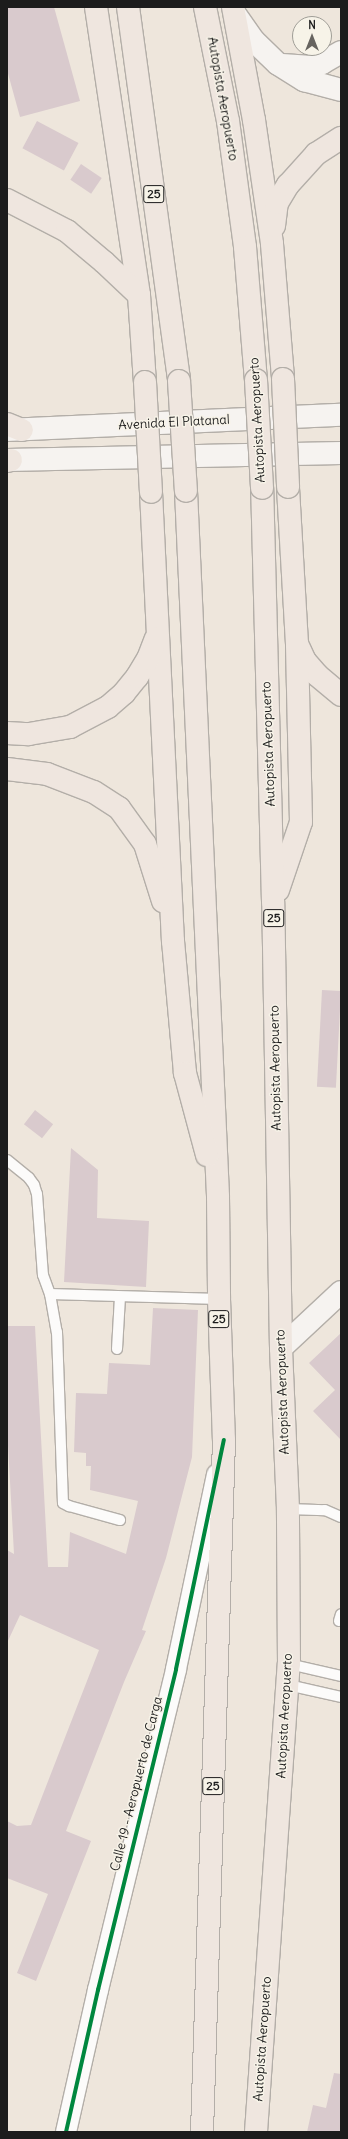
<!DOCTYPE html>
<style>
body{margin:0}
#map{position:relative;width:348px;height:2139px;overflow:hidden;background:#eee6dc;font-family:Delius,sans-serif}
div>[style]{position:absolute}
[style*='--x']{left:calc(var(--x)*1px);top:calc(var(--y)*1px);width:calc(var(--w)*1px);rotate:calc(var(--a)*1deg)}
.building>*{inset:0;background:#d9cacd;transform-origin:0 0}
.roads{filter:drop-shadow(1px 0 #b3aea8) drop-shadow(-1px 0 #b3aea8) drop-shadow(0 1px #b3aea8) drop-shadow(0 -1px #b3aea8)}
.service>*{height:10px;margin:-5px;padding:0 5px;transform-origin:5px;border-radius:5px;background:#fcfbfa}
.minor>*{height:20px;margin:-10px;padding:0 10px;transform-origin:10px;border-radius:10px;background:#fcfbfa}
.secondary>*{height:22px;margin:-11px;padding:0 11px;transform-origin:11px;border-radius:11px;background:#f6f3f0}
.trunk>*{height:22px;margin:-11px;padding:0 11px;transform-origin:11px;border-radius:11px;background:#efe6df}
.bridges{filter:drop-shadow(1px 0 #b3aea8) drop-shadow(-1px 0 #b3aea8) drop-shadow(0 1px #b3aea8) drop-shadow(0 -1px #b3aea8)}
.trunk-bridge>*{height:22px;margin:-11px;padding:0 11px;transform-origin:11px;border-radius:11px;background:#efe6df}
.cycleway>*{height:4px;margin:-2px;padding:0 2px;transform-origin:2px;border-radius:2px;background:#00873e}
span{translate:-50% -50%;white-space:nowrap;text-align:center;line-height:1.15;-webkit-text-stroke:3px #f7f3e8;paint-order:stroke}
.shield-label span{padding:1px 3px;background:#f7f3e8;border:1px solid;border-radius:3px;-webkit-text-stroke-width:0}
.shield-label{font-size:12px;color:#1c1c1c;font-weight:700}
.street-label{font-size:13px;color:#1c1c1c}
.frame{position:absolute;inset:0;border:8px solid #1c1c1c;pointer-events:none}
.north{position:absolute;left:292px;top:16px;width:40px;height:40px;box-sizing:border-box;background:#f7f3e8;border:1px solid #9f9d96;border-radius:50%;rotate:0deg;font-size:11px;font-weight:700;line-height:16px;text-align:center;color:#1c1c1c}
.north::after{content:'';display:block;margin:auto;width:14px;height:18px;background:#66635f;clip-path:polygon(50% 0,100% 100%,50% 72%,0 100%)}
</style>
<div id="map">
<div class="building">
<i style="clip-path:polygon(7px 7px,54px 7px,80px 101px,20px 117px,7px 70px)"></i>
<i style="left:37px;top:121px;width:47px;height:31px;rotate:28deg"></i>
<i style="left:81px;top:164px;width:25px;height:19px;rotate:34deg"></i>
<i style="left:322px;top:990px;width:19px;height:97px;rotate:3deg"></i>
<i style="left:35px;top:1110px;width:23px;height:18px;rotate:38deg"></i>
<i style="clip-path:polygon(71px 1148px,98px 1170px,97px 1218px,149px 1221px,146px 1287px,64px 1282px)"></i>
<i style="clip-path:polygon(153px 1308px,198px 1310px,192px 1457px,166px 1558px,142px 1630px,146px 1631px,124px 1682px,66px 1831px,91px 1841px,36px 1981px,17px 1973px,48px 1894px,7px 1878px,7px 1821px,17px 1826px,31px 1825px,99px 1650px,20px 1615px,7px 1643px,7px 1550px,14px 1554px,7px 1427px,7px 1326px,35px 1326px,48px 1567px,68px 1567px,70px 1532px,126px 1554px,138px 1501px,90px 1490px,91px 1466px,86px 1466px,86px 1453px,74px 1452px,76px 1393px,107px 1394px,109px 1363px,150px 1365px)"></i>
<i style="clip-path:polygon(341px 1333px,341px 1440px,313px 1411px,335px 1390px,309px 1363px)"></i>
<i style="clip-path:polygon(334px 2073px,341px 2074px,341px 2132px,307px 2132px,313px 2105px,326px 2108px)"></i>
</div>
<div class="roads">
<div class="service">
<i style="--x:7;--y:1160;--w:28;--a:39"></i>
<i style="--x:29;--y:1178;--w:9;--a:54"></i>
<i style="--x:34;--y:1185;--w:9;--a:72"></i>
<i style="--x:37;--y:1194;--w:81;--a:85.8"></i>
<i style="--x:43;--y:1275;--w:20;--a:70"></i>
<i style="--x:50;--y:1294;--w:39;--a:80"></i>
<i style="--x:57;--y:1332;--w:171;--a:88"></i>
<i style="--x:63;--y:1503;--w:7;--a:27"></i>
<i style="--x:69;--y:1506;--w:53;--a:15.4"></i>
<i style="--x:50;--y:1294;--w:169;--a:1.7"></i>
<i style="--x:117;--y:1349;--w:52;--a:-86.7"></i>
<i style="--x:288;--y:1509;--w:37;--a:2"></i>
<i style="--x:325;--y:1510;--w:17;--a:24"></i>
<i style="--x:339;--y:1621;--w:7;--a:-74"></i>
<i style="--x:289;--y:1664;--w:53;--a:13"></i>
<i style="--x:288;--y:1685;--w:54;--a:12.8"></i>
</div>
<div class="minor">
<i style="--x:66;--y:2132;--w:146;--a:-77.3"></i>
<i style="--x:98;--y:1990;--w:330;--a:-76.3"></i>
<i style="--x:176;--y:1669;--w:199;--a:-78.1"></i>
</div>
<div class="secondary">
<i style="--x:235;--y:14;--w:33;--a:55"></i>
<i style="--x:254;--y:41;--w:33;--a:44"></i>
<i style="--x:278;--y:64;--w:31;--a:32"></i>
<i style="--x:304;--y:80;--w:38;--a:15"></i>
<i style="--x:282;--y:65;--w:26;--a:4"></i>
<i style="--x:308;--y:67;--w:15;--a:-16"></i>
<i style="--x:322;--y:63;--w:22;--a:-30"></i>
<i style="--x:7;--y:430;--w:334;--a:-2.6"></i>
<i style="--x:7;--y:460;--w:334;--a:-1.2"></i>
<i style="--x:281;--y:1348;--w:82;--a:-43"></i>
</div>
<div class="trunk">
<i style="--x:96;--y:7;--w:291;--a:81.5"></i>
<i style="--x:139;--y:295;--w:87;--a:86.1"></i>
<i style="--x:128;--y:7;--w:377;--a:82.2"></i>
<i style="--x:205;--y:7;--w:116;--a:78.6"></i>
<i style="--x:228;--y:121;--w:127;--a:82.3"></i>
<i style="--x:245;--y:247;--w:133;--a:85.3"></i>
<i style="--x:233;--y:7;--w:115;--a:79.5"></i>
<i style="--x:254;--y:120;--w:125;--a:81.7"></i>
<i style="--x:272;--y:244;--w:135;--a:85.3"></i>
<i style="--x:7;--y:200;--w:68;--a:27.3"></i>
<i style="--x:67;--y:231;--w:48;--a:40"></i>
<i style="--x:104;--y:262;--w:48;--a:43.3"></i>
<i style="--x:274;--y:226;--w:23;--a:-83"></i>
<i style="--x:277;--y:203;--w:21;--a:-59"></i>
<i style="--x:288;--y:185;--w:42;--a:-47.9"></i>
<i style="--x:316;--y:154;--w:30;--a:-33"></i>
<i style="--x:7;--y:424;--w:16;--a:22"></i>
<i style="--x:7;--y:461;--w:4;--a:-14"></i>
<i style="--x:186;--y:491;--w:707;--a:87.4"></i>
<i style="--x:218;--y:1197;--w:102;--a:89.4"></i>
<i style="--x:219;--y:1299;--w:141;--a:88"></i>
<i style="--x:224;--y:1440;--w:692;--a:91.82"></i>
<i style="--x:151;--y:492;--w:450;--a:87.2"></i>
<i style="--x:173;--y:941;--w:133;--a:84.8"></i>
<i style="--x:185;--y:1073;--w:85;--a:75"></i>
<i style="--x:298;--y:646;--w:17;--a:65"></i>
<i style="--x:305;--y:661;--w:18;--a:49"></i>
<i style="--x:317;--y:675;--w:31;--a:40"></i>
<i style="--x:7;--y:733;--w:22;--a:3"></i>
<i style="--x:29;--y:734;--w:42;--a:-9.7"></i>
<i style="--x:70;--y:727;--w:43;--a:-27.8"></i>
<i style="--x:108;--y:707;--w:21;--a:-41"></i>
<i style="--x:124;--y:693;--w:21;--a:-51"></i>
<i style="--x:137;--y:677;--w:21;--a:-59"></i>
<i style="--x:148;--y:659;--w:22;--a:-69"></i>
<i style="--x:7;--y:769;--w:40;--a:7.1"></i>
<i style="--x:47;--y:774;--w:50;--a:21"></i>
<i style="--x:94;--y:792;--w:30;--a:33"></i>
<i style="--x:119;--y:808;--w:44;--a:54.2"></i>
<i style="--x:145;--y:844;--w:60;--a:72.5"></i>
<i style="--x:278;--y:890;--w:72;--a:-71.3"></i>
<i style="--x:301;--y:822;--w:178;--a:-91.3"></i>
<i style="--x:297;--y:644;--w:157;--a:-93.3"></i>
<i style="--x:256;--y:2132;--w:469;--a:-86"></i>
<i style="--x:289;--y:1664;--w:155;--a:-90.4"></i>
<i style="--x:288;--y:1509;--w:161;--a:-92.5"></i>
<i style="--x:281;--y:1348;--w:446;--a:-91"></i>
<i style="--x:273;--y:902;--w:414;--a:-91.5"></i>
</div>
</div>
<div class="bridges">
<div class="trunk-bridge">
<i style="--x:283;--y:379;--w:108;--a:87.3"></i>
<i style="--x:256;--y:380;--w:108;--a:86.8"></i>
<i style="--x:179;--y:381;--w:110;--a:86.4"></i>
<i style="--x:145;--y:382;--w:110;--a:86.9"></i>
</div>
</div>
<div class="cycleway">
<i style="--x:66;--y:2132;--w:146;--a:-77.3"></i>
<i style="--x:98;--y:1990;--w:330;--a:-76.3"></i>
<i style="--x:176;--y:1669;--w:234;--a:-78.2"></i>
</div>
<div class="shield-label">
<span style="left:154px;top:194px">25</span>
<span style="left:274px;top:918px">25</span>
<span style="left:219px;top:1319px">25</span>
<span style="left:213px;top:1786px">25</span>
</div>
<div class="street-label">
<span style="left:222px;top:99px;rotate:80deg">Autopista Aeropuerto</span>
<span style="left:258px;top:420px;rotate:-93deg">Autopista Aeropuerto</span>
<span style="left:174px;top:423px;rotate:-3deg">Avenida El Platanal</span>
<span style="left:269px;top:744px;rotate:-92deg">Autopista Aeropuerto</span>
<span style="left:276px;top:1068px;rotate:-91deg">Autopista Aeropuerto</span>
<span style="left:283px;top:1392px;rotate:-92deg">Autopista Aeropuerto</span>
<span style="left:285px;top:1716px;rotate:-87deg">Autopista Aeropuerto</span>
<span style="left:137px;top:1784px;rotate:-76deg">Calle 19 - Aeropuerto de Carga</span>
<span style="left:263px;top:2039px;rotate:-86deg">Autopista Aeropuerto</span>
</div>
<div class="frame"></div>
<div class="north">N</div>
</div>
